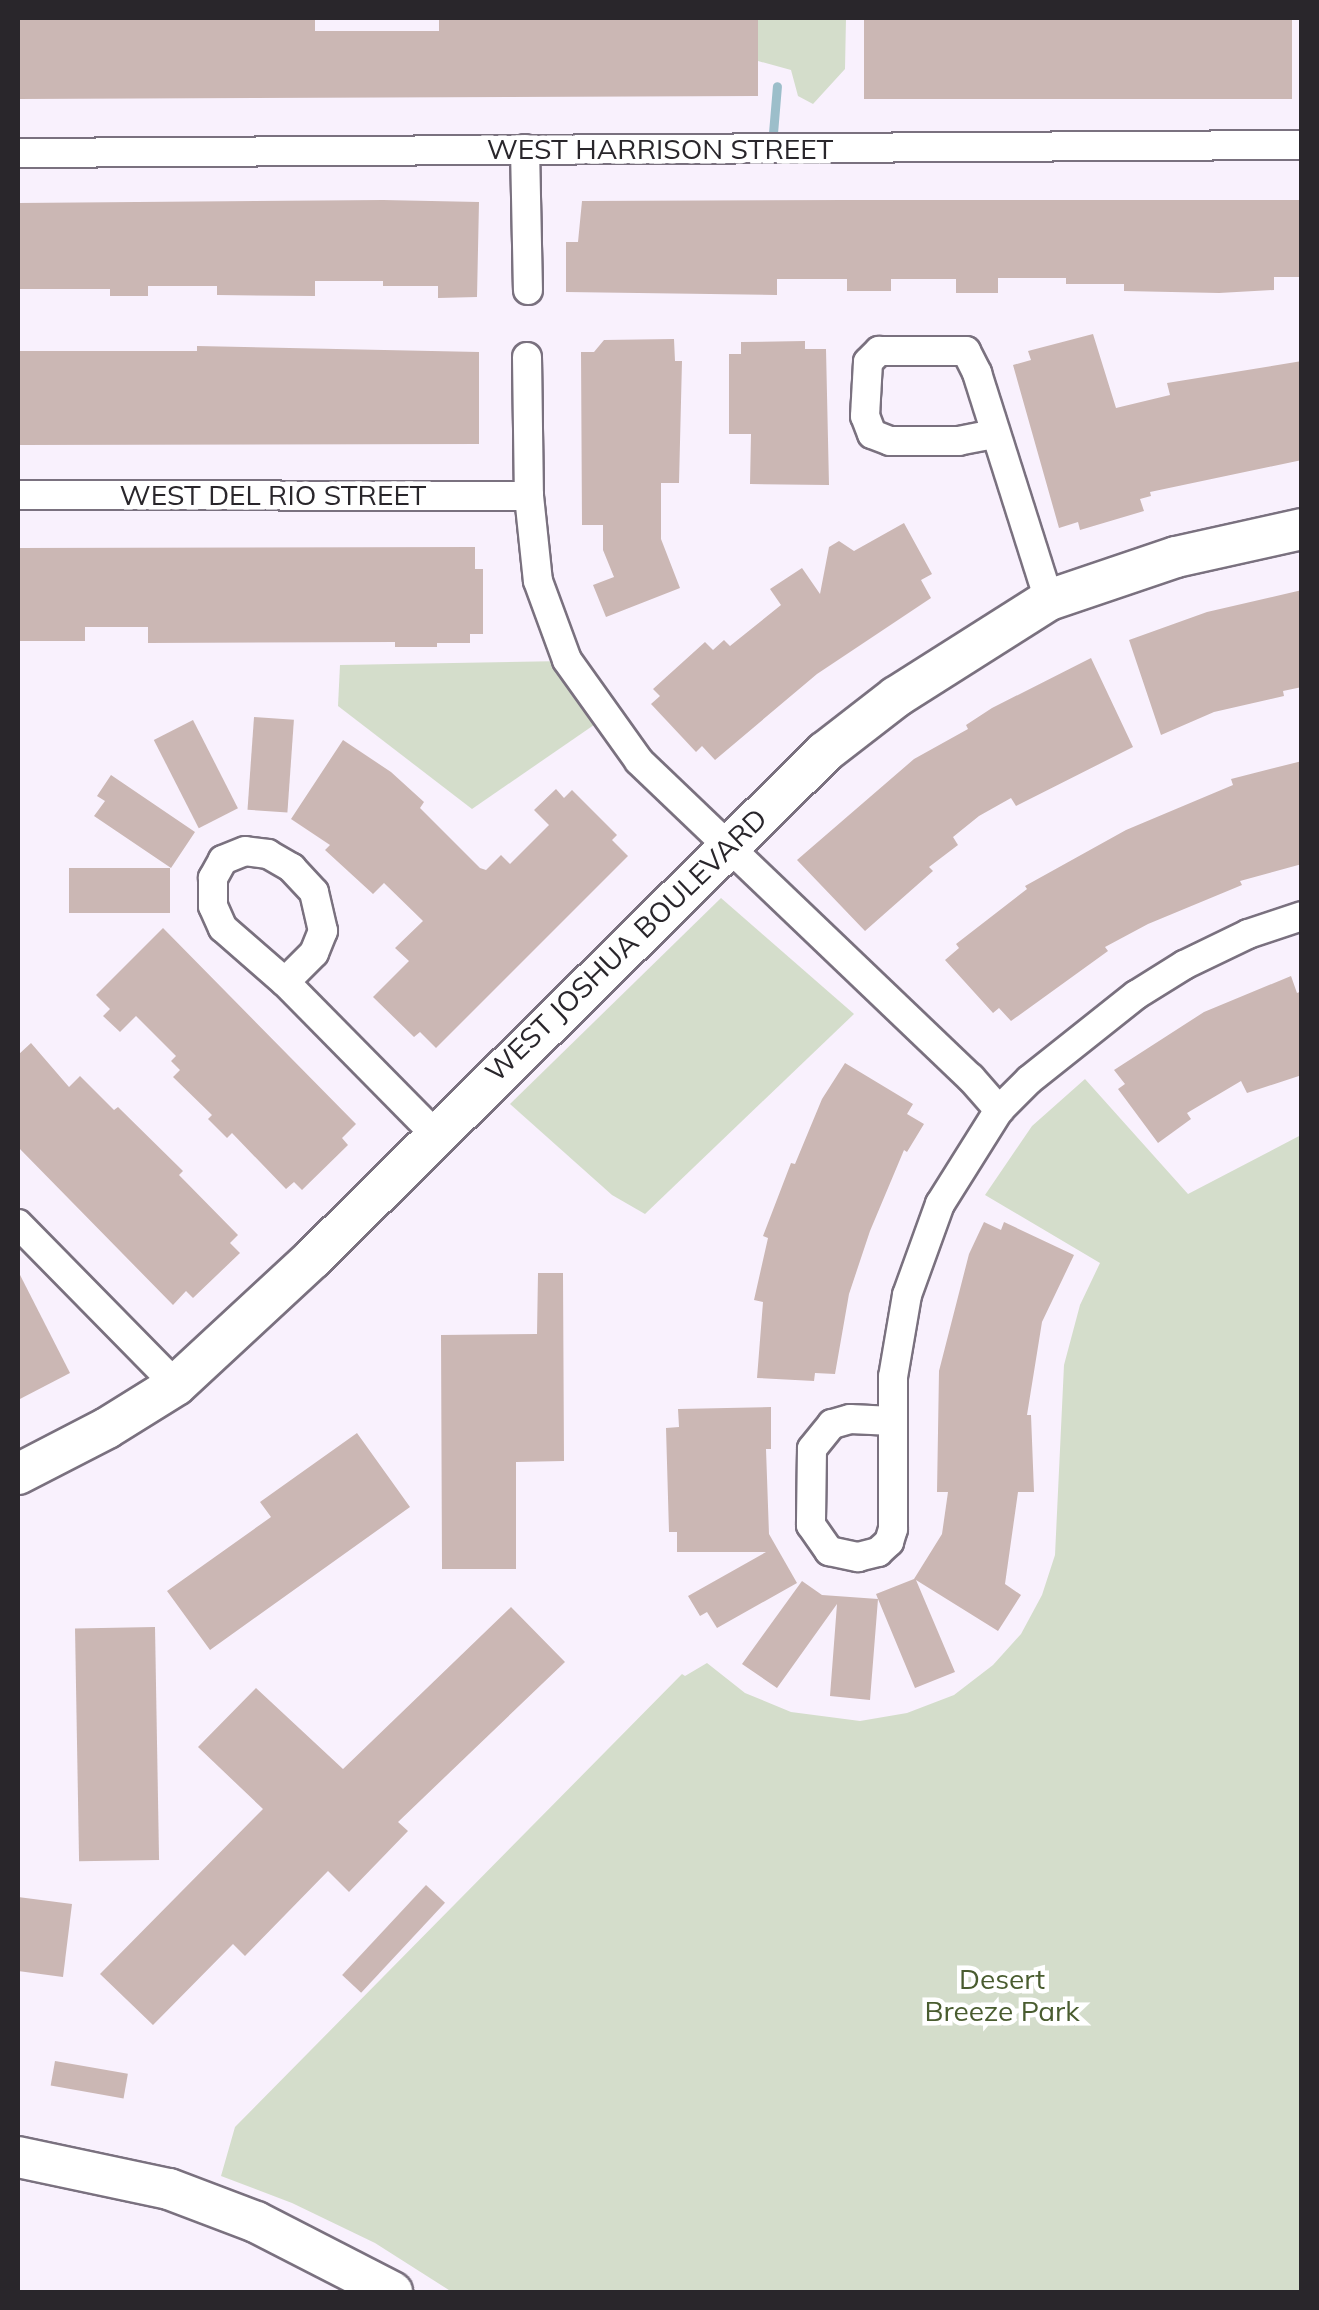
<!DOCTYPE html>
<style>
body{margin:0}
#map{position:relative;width:1319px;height:2310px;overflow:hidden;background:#f9f1fd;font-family:Mulish,sans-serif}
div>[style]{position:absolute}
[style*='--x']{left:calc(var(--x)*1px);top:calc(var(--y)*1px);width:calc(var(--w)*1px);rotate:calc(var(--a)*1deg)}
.green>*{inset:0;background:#d4ddcb}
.stream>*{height:9px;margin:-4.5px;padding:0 4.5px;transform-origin:4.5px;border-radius:4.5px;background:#9cbeca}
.building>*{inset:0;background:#cbb7b4;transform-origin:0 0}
.roads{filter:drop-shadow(2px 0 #7a717f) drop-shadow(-2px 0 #7a717f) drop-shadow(0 2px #7a717f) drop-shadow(0 -2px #7a717f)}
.street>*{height:28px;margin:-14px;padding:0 14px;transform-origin:14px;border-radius:14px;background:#fff}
.secondary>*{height:40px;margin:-20px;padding:0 20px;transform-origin:20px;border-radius:20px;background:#fff}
span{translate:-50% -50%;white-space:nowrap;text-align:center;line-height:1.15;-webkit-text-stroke:9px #fff;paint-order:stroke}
.street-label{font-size:28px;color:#29262b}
.park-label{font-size:28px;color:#495c2f}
.frame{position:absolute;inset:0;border:20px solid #29262b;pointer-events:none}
</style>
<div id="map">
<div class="green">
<i style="clip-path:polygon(757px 18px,846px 18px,845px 69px,813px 104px,798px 96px,791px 70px,758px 61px)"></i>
<i style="clip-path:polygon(565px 661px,607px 716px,472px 809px,338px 706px,340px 665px)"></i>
<i style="clip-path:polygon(721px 898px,854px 1014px,645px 1214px,612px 1195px,510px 1104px)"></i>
<i style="clip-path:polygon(1085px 1079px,1188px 1194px,1301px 1135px,1301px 2292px,452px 2292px,375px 2243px,292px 2203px,221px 2176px,235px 2127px,682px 1674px,685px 1676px,707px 1663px,745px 1693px,791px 1712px,860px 1721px,907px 1713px,954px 1695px,993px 1665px,1021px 1634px,1042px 1595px,1055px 1555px,1064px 1365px,1080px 1305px,1100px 1263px,985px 1195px,1032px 1126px)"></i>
</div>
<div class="stream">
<i style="--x:772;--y:145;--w:59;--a:-85.2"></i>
</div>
<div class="building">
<i style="clip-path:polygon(315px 18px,315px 31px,439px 31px,439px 18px,758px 18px,758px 96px,18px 99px,18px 20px)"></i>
<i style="left:864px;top:18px;width:428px;height:81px"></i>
<i style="clip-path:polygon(383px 200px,479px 202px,477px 297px,438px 298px,438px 286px,383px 286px,383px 281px,315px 281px,315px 296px,217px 295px,217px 286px,148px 286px,148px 296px,110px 296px,110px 289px,18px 289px,18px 203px)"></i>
<i style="clip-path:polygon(847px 200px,1302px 200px,1302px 277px,1274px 277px,1274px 290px,1219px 293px,1124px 291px,1124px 284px,1066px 284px,1066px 278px,998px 278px,998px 293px,956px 293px,956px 279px,891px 279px,891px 291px,847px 291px,847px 279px,777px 279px,777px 295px,566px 292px,566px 242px,578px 242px,582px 201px)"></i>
<i style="clip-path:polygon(1093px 334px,1116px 408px,1170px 395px,1167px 383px,1302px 361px,1302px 460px,1150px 492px,1151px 496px,1140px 499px,1144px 511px,1080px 530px,1078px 522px,1059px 528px,1013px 365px,1031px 360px,1028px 351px)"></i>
<i style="clip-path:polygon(674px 339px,675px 361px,682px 361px,679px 483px,661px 483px,661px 539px,680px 588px,606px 617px,593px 585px,614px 577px,603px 550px,603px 525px,582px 525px,581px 352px,594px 352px,604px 340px)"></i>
<i style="clip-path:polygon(805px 341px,805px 349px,826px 349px,829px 485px,750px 484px,751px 434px,729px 434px,729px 354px,741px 354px,741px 342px)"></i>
<i style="clip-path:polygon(197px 346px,479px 352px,479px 444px,18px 445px,18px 351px,197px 351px)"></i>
<i style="clip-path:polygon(904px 523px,932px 574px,921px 580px,931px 598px,817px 674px,715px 760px,702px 746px,696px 752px,651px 704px,660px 696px,653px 689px,705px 642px,713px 650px,724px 640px,730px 646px,781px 605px,770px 589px,802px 568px,820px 594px,829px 547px,839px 541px,854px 551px)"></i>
<i style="clip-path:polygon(475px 547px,475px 569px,483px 569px,483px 634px,470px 634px,470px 643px,437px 643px,437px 647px,395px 647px,395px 642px,148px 643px,148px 627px,85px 627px,85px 641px,18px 641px,18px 548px)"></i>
<i style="clip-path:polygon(1302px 590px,1302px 687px,1283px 691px,1284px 696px,1214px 712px,1161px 735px,1129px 640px,1207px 612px)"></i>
<i style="clip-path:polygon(1091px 658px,1133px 747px,1016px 806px,1011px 798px,979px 816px,953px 837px,958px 845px,929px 867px,933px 871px,865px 931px,797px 860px,914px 759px,968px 729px,966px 725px,992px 708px)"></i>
<i style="left:254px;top:717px;width:40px;height:93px;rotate:4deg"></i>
<i style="left:193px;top:720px;width:99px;height:44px;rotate:63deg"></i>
<i style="clip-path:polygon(343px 740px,391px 772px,424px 802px,420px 808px,480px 868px,486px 870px,501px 855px,510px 864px,549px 825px,534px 810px,556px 789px,564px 798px,572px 790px,617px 835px,612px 840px,628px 856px,436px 1048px,420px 1032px,414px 1037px,373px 997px,409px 961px,395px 948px,423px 921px,384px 883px,373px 894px,325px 850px,330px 845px,291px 819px)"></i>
<i style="clip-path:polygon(1302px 761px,1302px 864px,1240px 881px,1242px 885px,1148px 924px,1105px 947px,1108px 951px,1011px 1021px,999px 1008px,993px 1013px,945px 960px,959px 948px,956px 944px,1027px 889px,1025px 886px,1126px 830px,1233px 785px,1231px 779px)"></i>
<i style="clip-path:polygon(111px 775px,195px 832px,171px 868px,94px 816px,105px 801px,97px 796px)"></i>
<i style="left:170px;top:868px;width:45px;height:101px;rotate:90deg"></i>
<i style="clip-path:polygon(163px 928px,356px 1124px,342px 1138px,348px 1145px,302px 1190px,294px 1182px,286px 1189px,232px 1133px,227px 1138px,208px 1119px,212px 1115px,173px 1077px,180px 1070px,171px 1061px,176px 1056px,136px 1016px,120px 1032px,103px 1016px,110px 1009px,96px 995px)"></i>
<i style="clip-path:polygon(1291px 976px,1297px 993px,1302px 991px,1302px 1075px,1247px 1093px,1241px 1081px,1187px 1113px,1191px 1119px,1158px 1143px,1118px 1089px,1125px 1084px,1114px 1070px,1204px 1012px)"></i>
<i style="clip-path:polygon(31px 1043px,69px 1087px,80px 1076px,114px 1110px,118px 1107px,183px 1171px,179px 1175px,238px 1235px,230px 1243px,240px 1253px,193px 1298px,186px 1291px,173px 1305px,18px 1147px,18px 1055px)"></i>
<i style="clip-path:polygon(845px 1063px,913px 1104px,907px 1114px,924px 1124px,907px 1152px,904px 1150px,870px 1231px,849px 1294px,835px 1374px,815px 1373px,814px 1381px,757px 1378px,763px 1302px,754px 1300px,768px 1238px,763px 1236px,791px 1163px,795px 1164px,822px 1099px)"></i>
<i style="clip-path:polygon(984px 1222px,1001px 1230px,1004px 1222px,1074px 1255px,1042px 1322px,1027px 1415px,1031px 1415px,1034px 1492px,1018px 1492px,1005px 1584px,1021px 1595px,998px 1631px,916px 1580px,955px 1672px,915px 1688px,878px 1599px,870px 1700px,830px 1696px,837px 1604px,777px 1688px,742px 1664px,802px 1581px,822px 1595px,878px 1599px,876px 1594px,914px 1579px,942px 1534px,948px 1492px,937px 1492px,939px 1371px,969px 1254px)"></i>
<i style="clip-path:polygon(18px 1271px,70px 1373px,18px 1400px)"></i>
<i style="clip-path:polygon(538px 1273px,563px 1273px,564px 1461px,516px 1462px,516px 1569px,442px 1569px,441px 1335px,537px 1334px)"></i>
<i style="clip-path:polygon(771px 1407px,771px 1449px,766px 1449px,769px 1534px,797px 1583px,717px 1628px,707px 1612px,700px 1616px,688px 1596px,766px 1552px,677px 1552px,677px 1532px,669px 1532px,666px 1428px,679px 1427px,678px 1409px)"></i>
<i style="clip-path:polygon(357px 1433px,410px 1507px,210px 1650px,167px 1591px,271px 1517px,260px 1502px)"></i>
<i style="clip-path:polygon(511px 1607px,565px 1662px,398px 1822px,408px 1831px,349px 1892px,328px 1871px,245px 1956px,233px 1944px,153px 2025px,100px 1974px,263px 1809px,198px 1747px,256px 1688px,343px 1769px)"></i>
<i style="left:155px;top:1627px;width:233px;height:80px;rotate:89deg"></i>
<i style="left:426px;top:1885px;width:26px;height:123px;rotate:43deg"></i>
<i style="clip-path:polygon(18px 1897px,72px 1904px,63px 1977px,18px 1971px)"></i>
<i style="left:55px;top:2061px;width:74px;height:25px;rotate:10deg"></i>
</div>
<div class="roads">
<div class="street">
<i style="--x:525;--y:149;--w:141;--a:88.8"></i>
<i style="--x:18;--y:153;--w:1284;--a:-0.36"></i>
<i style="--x:527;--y:357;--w:139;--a:89.2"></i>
<i style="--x:529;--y:496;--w:85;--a:84"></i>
<i style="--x:538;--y:581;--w:84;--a:69.8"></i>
<i style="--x:567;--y:660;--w:124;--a:54.5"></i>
<i style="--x:639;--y:761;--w:459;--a:43.7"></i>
<i style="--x:971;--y:1078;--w:43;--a:48.8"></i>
<i style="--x:994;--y:434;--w:36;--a:169"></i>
<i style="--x:959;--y:441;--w:69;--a:180"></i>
<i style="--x:890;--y:441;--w:19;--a:-159"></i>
<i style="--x:872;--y:434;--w:19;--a:-111"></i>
<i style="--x:865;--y:416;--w:54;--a:-86.8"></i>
<i style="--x:868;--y:362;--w:16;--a:-45"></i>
<i style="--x:879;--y:351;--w:87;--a:0"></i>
<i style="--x:966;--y:351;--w:25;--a:63"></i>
<i style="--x:977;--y:373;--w:238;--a:72.4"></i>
<i style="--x:18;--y:495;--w:511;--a:0.11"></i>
<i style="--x:285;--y:982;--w:41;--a:-45"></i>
<i style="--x:314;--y:953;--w:24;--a:-68"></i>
<i style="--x:323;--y:931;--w:40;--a:-103"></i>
<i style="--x:314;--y:892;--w:33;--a:-133"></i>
<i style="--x:292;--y:868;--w:28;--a:-150"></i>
<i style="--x:268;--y:854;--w:23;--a:-173"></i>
<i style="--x:245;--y:851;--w:24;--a:158"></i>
<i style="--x:223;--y:860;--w:21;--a:119"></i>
<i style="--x:213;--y:878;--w:28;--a:90"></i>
<i style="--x:213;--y:906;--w:24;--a:66"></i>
<i style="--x:223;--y:928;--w:82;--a:41.1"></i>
<i style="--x:285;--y:982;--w:212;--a:45.4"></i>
<i style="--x:18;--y:1224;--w:226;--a:45.5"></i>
<i style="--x:893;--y:1421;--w:43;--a:-177.3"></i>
<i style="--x:850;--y:1419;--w:19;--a:164"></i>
<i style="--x:832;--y:1424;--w:32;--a:129"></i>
<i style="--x:812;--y:1449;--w:76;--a:90.8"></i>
<i style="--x:811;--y:1525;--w:32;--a:55"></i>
<i style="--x:829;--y:1551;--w:30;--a:12"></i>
<i style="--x:858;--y:1557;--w:21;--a:-14"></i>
<i style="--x:878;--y:1552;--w:15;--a:-42"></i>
<i style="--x:889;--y:1542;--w:14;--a:-73"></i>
<i style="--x:893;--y:1529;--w:152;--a:-90"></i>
<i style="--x:893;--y:1377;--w:83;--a:-80.3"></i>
<i style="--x:907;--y:1295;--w:97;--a:-70.1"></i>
<i style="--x:940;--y:1204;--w:111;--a:-57.9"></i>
<i style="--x:999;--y:1110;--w:42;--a:-45"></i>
<i style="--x:1029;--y:1080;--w:137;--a:-38.5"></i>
<i style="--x:1136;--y:995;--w:57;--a:-32"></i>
<i style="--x:1184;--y:965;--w:71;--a:-25.8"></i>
<i style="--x:1248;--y:934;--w:57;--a:-18.4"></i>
</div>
<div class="secondary">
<i style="--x:18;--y:1474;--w:100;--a:-27.3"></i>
<i style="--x:107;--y:1428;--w:81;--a:-31.9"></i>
<i style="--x:176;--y:1385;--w:187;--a:-42.8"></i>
<i style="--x:313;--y:1258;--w:720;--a:-44.66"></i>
<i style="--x:825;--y:752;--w:90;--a:-37.8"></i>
<i style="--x:896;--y:697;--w:181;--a:-32.4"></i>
<i style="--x:1049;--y:600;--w:134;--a:-18.7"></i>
<i style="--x:1176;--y:557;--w:129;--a:-12.5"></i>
<i style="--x:18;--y:2157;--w:154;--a:12"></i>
<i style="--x:169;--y:2189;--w:93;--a:20.8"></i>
<i style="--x:256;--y:2222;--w:153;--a:27.2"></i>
</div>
</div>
<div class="street-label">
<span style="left:660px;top:149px">WEST HARRISON STREET</span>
<span style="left:273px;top:495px">WEST DEL RIO STREET</span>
<span style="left:626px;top:945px;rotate:-44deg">WEST JOSHUA BOULEVARD</span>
</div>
<div class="park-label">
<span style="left:1002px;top:1995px">Desert<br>Breeze Park</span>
</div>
<div class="frame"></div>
</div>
